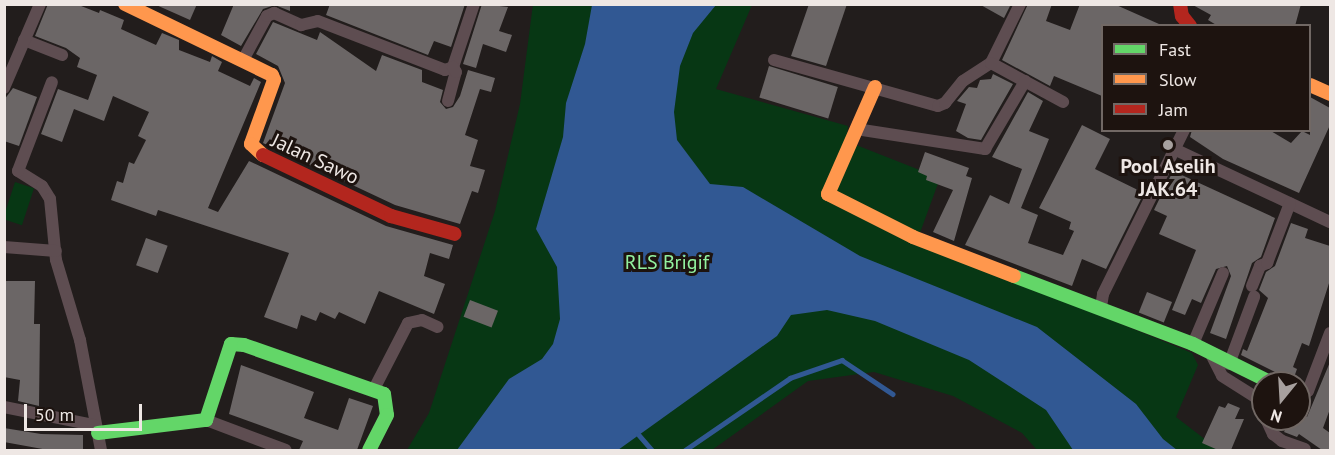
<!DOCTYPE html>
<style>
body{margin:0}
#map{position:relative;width:1335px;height:455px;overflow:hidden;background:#221d1c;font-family:"PT Sans",sans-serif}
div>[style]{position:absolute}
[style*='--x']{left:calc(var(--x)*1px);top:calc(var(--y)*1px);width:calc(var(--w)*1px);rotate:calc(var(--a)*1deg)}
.green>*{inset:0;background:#073714;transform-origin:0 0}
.water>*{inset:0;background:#315893}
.stream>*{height:4.5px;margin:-2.25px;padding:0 2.25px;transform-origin:2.25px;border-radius:2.25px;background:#315893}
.building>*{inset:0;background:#6b6666;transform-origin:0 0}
.street>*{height:12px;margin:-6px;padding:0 6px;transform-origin:6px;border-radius:6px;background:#5e4d51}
.fast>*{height:14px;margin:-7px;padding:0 7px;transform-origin:7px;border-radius:7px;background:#63d668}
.slow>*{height:14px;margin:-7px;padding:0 7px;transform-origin:7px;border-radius:7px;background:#ff974d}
.jam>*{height:14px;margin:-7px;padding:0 7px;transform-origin:7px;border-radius:7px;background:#b3261e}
.dots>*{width:16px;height:16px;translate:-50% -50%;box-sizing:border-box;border:3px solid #1d130f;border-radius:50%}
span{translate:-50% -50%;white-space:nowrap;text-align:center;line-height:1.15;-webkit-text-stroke:6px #1d130f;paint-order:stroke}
.street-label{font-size:20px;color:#eee7e4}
.poi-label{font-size:20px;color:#eee7e4;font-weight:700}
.park-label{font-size:20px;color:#93f2a0}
.frame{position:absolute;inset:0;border:6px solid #eee7e4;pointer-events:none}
.legend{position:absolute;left:1101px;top:24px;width:210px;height:108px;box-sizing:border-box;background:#1d130f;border:2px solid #716864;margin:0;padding:8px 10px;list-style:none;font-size:18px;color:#eee7e4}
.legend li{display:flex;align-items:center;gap:12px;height:30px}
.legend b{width:30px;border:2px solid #716864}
.north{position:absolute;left:1251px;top:371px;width:60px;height:60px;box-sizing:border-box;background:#1d130f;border:2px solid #716864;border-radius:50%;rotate:198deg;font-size:16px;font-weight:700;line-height:24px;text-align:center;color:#eee7e4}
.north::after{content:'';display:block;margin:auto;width:21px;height:27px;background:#a7a09e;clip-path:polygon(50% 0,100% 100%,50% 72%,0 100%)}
.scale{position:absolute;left:24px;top:404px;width:118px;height:27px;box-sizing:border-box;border:3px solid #eee7e4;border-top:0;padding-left:8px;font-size:18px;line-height:21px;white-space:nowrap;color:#eee7e4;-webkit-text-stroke:4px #1d130f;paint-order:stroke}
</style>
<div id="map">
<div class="green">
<i style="clip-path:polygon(533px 4px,752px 5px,716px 89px,848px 126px,846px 141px,940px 178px,917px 241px,1192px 353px,1198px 365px,1176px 417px,1219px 450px,1037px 450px,1022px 433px,953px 396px,874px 372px,808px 381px,712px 450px,407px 450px,429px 413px,495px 211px,520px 104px)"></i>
<i style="left:15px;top:182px;width:20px;height:39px;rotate:18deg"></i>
</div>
<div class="water">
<i style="clip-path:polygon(592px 5px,716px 5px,693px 33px,680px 66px,674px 112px,677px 140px,710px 184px,743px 187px,860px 256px,1037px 327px,1136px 404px,1163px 439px,1177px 450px,1073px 450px,1046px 410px,969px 360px,875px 321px,827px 310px,791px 315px,777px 336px,618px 450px,457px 450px,509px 379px,542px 359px,553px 344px,560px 319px,557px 267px,536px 229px,563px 137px,566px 103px,585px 44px)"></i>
</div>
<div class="stream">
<i style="--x:639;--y:435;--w:20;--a:49"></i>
<i style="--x:685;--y:450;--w:127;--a:-34.4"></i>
<i style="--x:790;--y:378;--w:55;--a:-19.1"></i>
<i style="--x:842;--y:360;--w:61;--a:33.7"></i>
</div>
<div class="building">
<i style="clip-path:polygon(48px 4px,76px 4px,99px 13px,100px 10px,124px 20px,121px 29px,156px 45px,162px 33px,179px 40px,179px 50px,210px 62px,212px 56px,222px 62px,218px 71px,250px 86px,254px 78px,261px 82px,208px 208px,218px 212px,249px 161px,386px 226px,453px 245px,449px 259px,430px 253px,424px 276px,445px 284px,434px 314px,379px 291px,365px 324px,339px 312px,335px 319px,320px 312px,316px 321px,301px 315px,297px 329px,264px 317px,289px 253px,158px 210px,156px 216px,111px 200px,117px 181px,123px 183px,129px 162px,134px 164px,146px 140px,138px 136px,149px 112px,113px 96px,104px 121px,74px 109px,62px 142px,41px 134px,58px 89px,88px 100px,97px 75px,77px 67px,80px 58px,66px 48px,35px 36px)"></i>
<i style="clip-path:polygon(154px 4px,197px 4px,190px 20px)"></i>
<i style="clip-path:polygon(234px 4px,290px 4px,290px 11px,275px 5px,263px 9px,241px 46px,221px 35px)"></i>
<i style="clip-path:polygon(330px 4px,465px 4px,451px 47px,434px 41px,428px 55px,326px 15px)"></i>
<i style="clip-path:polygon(482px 4px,508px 7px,499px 31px,512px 35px,506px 52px,483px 44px,476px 68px,463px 64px)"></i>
<i style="clip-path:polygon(809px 4px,847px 4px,826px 66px,791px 56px)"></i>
<i style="clip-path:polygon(979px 4px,1011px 4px,1004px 18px)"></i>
<i style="clip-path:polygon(1028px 4px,1052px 4px,1046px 21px,1070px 30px,1080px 4px,1114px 4px,1159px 24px,1102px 26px,1102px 96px,1054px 76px,1050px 86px,1002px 60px)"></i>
<i style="clip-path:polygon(1191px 4px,1301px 4px,1295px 26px,1218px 26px,1208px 20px,1211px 15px)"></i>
<i style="clip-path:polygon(273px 22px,317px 40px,320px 32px,376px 71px,382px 55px,422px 70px,422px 82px,443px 90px,440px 102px,446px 109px,453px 107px,460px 96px,468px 70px,495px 78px,491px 92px,480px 89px,465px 135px,478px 140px,470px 166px,485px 170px,478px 193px,472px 191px,460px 224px,395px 205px,263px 143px,285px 83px,278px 66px,256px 54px)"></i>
<i style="left:769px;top:66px;width:72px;height:33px;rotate:17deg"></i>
<i style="clip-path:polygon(993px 74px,1013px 84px,981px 140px,968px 138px,956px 131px,966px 104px,957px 101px,969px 87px,977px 88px,980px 80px,991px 79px)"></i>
<i style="clip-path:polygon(13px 88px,37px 97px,19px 146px,4px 141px,4px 100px)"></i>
<i style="clip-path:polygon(1028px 92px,1043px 101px,1029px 131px,1049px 139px,1021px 208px,1038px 215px,1028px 243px,1063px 255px,1074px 231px,1069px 229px,1071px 222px,1039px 208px,1082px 125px,1110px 139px,1095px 169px,1144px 193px,1106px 269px,1082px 259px,1072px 286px,965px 245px,990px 195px,1009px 204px,1022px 169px,992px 157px)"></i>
<i style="clip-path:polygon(1310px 97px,1330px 108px,1330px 125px,1299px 193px,1223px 159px,1190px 137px,1192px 130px,1269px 130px,1291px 143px,1302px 131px,1310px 135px)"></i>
<i style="clip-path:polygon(925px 152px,969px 168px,966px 176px,972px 178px,954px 241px,933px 232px,953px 190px,926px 180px,927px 176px,918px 172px)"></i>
<i style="clip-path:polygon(1173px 171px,1275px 218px,1261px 257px,1252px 263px,1226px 339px,1210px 333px,1231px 276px,1227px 266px,1216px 269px,1201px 303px,1192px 299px,1185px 315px,1172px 310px,1196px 250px,1159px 234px,1167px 216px,1154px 210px)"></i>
<i style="clip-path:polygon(1291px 223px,1308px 229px,1305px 238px,1330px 246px,1330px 280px,1309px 346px,1302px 343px,1293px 367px,1297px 369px,1292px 383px,1283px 383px,1277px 373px,1241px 355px,1243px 349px,1247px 351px,1268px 298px,1259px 290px,1266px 272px,1275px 266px)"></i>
<i style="left:146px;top:238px;width:23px;height:29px;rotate:20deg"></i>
<i style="clip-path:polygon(4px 281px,35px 281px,34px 324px,40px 324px,39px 406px,18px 401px,20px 380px,4px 377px)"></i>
<i style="left:1147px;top:292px;width:27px;height:22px;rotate:22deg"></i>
<i style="left:470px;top:300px;width:30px;height:18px;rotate:21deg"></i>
<i style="clip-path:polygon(1330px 362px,1330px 409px,1323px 428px,1330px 433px,1330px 450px,1322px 450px,1299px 434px,1297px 437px,1284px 432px,1291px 419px,1299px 419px,1299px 413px,1307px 417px)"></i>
<i style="clip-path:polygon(241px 365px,314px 392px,304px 418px,338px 430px,349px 398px,373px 406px,357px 450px,299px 450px,303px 441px,229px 414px)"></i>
<i style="clip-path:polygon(1228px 403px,1240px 408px,1235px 419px,1244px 419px,1231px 450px,1218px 450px,1202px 443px,1219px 406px,1225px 408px)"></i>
<i style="clip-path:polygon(4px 428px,41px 434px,83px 435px,83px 450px,48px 450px,4px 442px)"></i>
</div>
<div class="street">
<i style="--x:24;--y:40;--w:41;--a:21.5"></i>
<i style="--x:243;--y:60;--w:50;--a:-61.4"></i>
<i style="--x:267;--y:16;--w:8;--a:-23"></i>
<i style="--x:274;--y:13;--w:30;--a:24"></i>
<i style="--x:301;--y:25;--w:17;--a:-13"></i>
<i style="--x:318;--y:21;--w:136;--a:21.1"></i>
<i style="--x:445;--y:70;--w:9;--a:-21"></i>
<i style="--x:453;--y:67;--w:66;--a:-71.6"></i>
<i style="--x:774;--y:60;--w:170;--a:15.7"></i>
<i style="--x:938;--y:106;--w:8;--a:-23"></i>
<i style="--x:945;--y:103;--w:28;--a:-51"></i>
<i style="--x:963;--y:81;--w:33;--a:-33"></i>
<i style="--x:991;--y:63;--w:66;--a:-63.8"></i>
<i style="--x:991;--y:63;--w:82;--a:28.4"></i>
<i style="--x:4;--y:88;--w:91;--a:-66.8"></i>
<i style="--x:448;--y:101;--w:30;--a:-75"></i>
<i style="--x:456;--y:72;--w:6;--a:-121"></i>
<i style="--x:856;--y:129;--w:131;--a:8.8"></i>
<i style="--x:985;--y:149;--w:79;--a:-59.5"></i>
<i style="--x:1174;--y:149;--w:172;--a:25.1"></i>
<i style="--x:18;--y:171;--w:28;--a:32"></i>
<i style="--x:42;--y:186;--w:15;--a:58"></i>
<i style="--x:50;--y:199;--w:61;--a:84.4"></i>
<i style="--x:56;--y:260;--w:84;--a:73.3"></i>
<i style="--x:80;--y:340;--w:112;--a:79.2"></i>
<i style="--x:18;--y:171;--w:95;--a:-69.1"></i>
<i style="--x:4;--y:247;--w:52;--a:4.4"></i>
<i style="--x:1252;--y:286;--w:22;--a:-68"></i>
<i style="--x:1260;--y:266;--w:8;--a:-23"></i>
<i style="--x:1267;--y:263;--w:64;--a:-69"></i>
<i style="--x:1101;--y:307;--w:13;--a:-81"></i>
<i style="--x:1103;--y:294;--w:183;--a:-63.7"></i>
<i style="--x:1193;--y:344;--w:77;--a:-67.1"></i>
<i style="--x:1212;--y:356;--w:22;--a:63"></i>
<i style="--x:1222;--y:376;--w:41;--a:32.2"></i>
<i style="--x:1257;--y:398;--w:13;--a:61"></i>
<i style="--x:1229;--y:364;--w:72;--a:-69.5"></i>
<i style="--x:374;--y:389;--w:74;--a:-62.7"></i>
<i style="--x:408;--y:323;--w:14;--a:-12"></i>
<i style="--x:422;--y:320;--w:17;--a:24"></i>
<i style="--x:1299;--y:394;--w:9;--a:-18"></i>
<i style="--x:1308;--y:391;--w:62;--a:-69.2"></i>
<i style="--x:4;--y:407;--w:92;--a:11.3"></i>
<i style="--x:1266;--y:419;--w:17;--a:65"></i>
<i style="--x:1273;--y:434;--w:11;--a:38"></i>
<i style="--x:1282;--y:441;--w:24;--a:19"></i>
<i style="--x:206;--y:420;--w:85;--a:20.6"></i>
</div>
<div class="fast">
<i style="--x:1014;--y:276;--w:191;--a:20.8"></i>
<i style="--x:1193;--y:344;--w:88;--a:26.3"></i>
<i style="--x:98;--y:433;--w:109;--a:-6.9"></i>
<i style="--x:206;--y:420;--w:80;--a:-71.8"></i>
<i style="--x:231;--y:344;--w:13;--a:4"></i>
<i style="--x:244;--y:345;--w:148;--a:19.3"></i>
<i style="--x:384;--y:394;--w:21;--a:82"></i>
<i style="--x:387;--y:415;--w:39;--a:117"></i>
</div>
<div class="slow">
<i style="--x:125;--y:4;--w:163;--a:25.8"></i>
<i style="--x:272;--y:75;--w:5;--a:68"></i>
<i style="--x:274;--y:80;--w:68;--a:109.8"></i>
<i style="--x:251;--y:144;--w:16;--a:43"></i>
<i style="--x:1310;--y:85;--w:22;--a:24"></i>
<i style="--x:875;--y:87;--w:117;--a:113.7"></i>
<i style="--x:828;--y:194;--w:95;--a:26.8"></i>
<i style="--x:913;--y:237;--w:108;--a:21.1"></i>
</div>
<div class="jam">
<i style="--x:1180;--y:4;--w:12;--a:81"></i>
<i style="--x:1182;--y:16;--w:13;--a:51"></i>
<i style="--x:263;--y:155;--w:142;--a:25.5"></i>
<i style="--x:391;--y:216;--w:66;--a:15.7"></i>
</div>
<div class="dots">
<i style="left:1168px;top:145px;background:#a7a09e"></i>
</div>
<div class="street-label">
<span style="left:315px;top:159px;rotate:25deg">Jalan Sawo</span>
</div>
<div class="poi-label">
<span style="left:1168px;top:178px">Pool Aselih<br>JAK.64</span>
</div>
<div class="park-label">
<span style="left:667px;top:262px">RLS Brigif</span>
</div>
<div class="frame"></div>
<ul class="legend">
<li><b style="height:8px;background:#63d668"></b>Fast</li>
<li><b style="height:8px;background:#ff974d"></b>Slow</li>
<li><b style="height:8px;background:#b3261e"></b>Jam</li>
</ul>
<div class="north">N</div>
<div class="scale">50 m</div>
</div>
